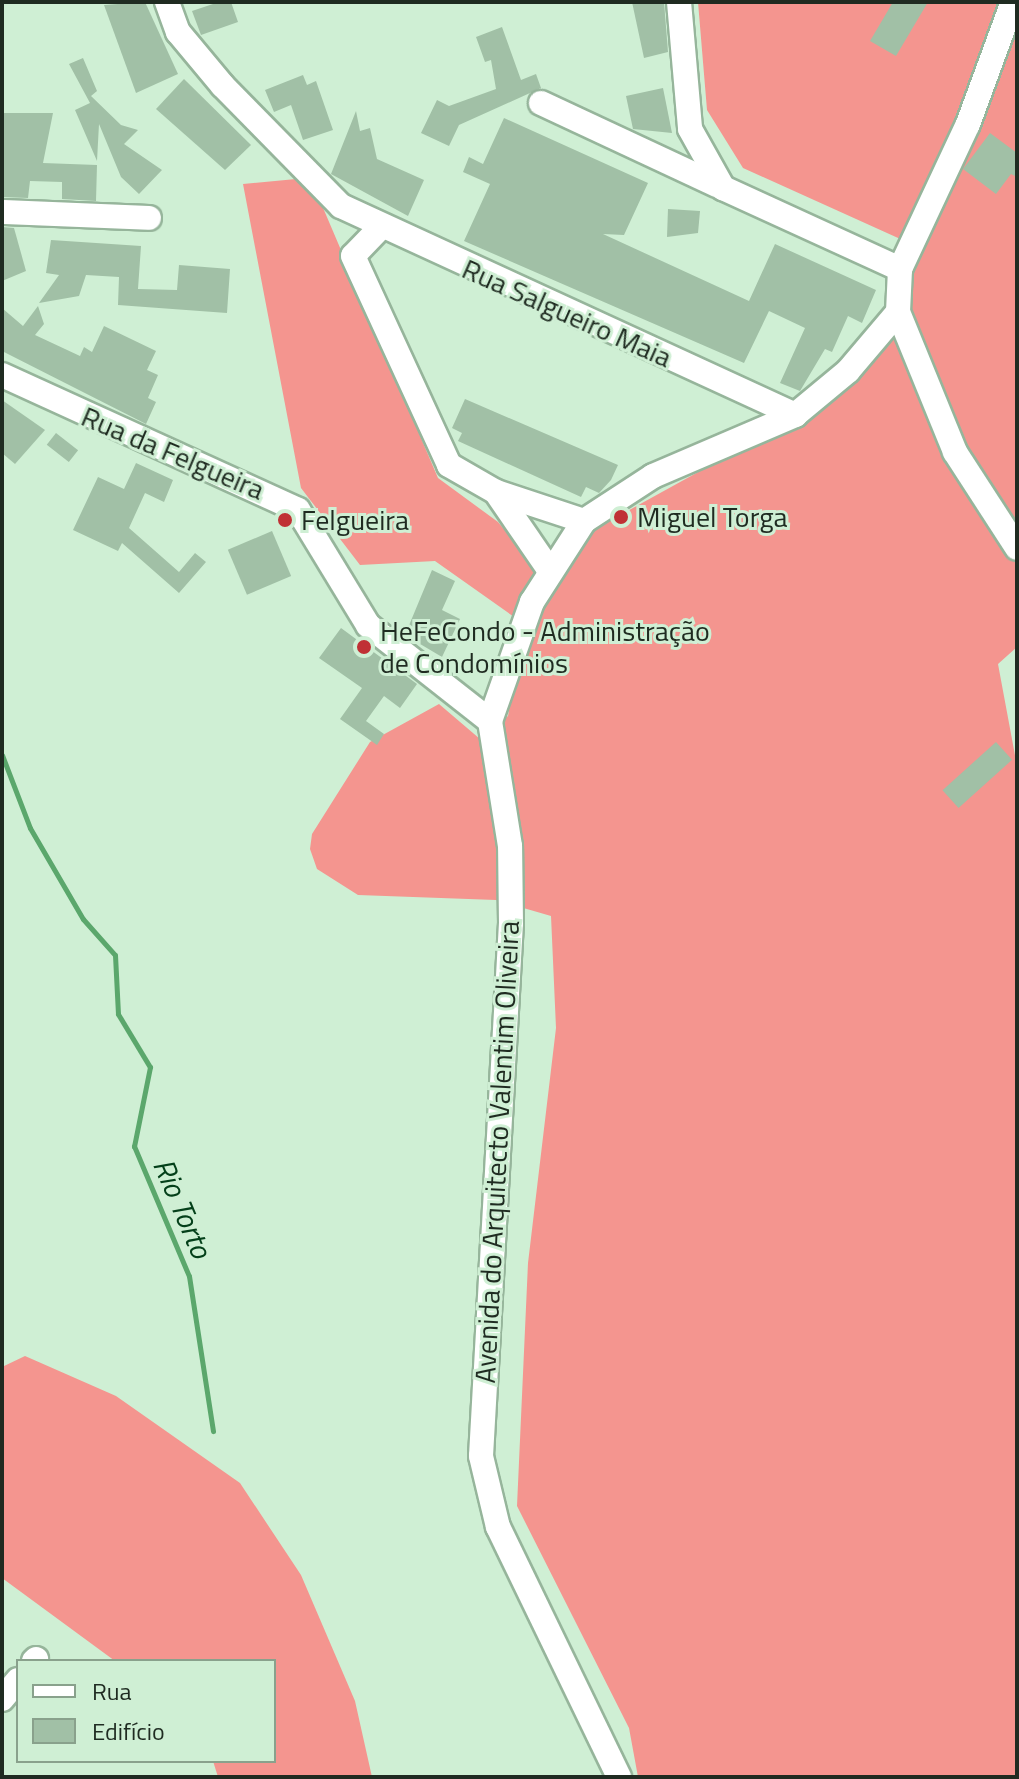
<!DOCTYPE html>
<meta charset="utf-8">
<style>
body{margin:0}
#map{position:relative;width:1019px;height:1779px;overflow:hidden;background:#cfefd4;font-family:"Titillium Web",sans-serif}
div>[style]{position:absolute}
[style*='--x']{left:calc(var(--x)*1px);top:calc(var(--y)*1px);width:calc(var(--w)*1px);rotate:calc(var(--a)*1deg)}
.forest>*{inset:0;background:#f4958f}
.stream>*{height:5px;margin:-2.5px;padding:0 2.5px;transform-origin:2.5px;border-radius:2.5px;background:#5ba76c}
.building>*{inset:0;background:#a1c0a6;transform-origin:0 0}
.roads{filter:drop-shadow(2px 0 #96b59b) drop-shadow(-2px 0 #96b59b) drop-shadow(0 2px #96b59b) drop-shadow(0 -2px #96b59b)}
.minor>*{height:24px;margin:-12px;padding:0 12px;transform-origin:12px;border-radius:12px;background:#fff}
.dots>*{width:22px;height:22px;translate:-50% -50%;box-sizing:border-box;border:4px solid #cfefd4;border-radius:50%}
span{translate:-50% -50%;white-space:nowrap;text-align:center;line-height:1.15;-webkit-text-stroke:6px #cfefd4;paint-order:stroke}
.street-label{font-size:28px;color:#1f2b21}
.poi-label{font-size:28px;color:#1f2b21}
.left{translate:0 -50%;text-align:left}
.water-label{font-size:30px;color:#04401a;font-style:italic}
.frame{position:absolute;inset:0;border:4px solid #1f2b21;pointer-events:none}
.legend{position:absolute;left:16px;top:1659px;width:260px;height:104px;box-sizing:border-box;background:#cfefd4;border:2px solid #89a18c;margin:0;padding:10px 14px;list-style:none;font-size:24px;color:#1f2b21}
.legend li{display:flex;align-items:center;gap:16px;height:40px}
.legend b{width:40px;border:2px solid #89a18c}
</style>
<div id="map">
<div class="forest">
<i style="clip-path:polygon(698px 2px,1017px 2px,1017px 647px,998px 664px,1017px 766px,1017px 1777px,638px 1777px,629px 1728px,517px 1506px,528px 1263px,556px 1028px,551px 916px,496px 900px,358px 895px,317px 869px,310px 849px,312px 834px,370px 742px,439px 704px,480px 739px,508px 716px,524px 624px,435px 561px,360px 565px,301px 488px,243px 184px,296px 179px,318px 196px,438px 478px,498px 522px,529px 559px,561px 569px,584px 535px,847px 390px,891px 336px,912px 286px,918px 247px,743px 168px,707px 110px)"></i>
<i style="clip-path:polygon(25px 1356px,116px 1396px,240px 1483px,301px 1575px,355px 1701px,372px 1777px,218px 1777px,213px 1761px,274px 1761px,274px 1661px,115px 1661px,2px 1578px,2px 1367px)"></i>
</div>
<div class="stream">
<i style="--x:2;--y:755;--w:78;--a:69"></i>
<i style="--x:30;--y:828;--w:105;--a:59.8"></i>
<i style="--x:83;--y:919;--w:48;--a:48.4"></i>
<i style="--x:115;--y:955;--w:59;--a:87.1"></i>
<i style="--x:118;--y:1014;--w:62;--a:58.9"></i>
<i style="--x:150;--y:1067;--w:81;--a:101.4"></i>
<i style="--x:134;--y:1146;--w:141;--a:67.1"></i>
<i style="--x:189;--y:1276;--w:157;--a:81.2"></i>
</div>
<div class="building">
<i style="clip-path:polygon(145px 2px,178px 74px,136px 93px,104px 5px)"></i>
<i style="clip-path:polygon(219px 2px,231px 2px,238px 22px,201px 35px,192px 11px)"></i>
<i style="clip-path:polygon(632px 2px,664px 2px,668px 52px,644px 58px)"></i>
<i style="clip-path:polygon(893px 2px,928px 2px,896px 56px,870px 41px)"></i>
<i style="clip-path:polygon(502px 27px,521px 80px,536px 74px,541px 88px,459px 125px,449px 146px,421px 133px,437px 100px,449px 106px,496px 89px,491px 60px,485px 62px,476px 37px)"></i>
<i style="clip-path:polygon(83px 58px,97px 91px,91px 96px,121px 125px,138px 130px,124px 144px,162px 170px,139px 194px,121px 177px,99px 124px,97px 161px,75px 110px,90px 103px,69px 64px)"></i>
<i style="clip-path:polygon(303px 75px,307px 85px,316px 81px,333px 130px,303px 140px,291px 105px,274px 112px,265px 90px)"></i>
<i style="clip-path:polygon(184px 79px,251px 145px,225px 170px,156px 109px)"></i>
<i style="clip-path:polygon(663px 88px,672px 133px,633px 129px,626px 96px)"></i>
<i style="clip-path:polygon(356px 111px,360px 131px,370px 128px,377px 159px,424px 180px,408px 216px,331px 174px)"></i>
<i style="clip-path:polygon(2px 113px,53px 113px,43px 163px,97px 165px,96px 201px,62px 199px,62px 182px,30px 181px,28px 198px,2px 197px)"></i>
<i style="clip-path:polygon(504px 118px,648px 183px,624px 235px,603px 234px,749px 301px,775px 244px,876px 290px,862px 323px,848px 316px,832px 352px,825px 349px,800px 391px,780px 383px,805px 328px,769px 311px,744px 363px,464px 241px,490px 184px,463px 172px,469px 157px,483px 164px)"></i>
<i style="clip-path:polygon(990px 133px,1017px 153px,1017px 177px,1011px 174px,996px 194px,963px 169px)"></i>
<i style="clip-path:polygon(668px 209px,700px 211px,698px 233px,667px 237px)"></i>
<i style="clip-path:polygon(2px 227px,14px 228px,26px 271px,2px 281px)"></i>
<i style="clip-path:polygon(51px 240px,141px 246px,138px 289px,177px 290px,179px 265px,230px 269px,227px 313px,118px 305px,119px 277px,86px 275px,79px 296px,39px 303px,59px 275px,46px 273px)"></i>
<i style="clip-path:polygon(38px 306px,44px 324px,35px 335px,80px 356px,84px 347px,92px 352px,104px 326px,156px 351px,147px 370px,158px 375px,148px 398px,156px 402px,146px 424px,2px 351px,2px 308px,23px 326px)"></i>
<i style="clip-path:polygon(465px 399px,618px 465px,611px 480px,599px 493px,586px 487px,581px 497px,458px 441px,462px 433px,452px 428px)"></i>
<i style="clip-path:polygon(2px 400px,45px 430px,15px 464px,2px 453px)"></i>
<i style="left:56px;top:433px;width:28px;height:15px;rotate:38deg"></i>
<i style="clip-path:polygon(136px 463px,173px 480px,164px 502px,145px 493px,129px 528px,179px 572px,195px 553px,206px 562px,179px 593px,122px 543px,118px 551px,73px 530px,98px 477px,124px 489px)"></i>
<i style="left:272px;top:531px;width:49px;height:48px;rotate:67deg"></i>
<i style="clip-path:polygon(432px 570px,455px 581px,442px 610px,460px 619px,442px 657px,405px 635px)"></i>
<i style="clip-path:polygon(341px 628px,417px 684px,400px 708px,384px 696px,366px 721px,384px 734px,377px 745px,340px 719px,362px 688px,319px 658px)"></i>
<i style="left:996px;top:742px;width:24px;height:72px;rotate:48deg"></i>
</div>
<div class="roads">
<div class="minor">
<i style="--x:167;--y:2;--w:32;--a:70"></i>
<i style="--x:178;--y:32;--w:70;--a:50.2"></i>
<i style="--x:223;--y:86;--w:168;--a:45.5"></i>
<i style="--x:341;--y:206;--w:500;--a:24.7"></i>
<i style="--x:679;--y:2;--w:127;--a:85"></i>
<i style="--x:690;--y:129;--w:68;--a:60.8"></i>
<i style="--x:723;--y:188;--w:195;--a:24.6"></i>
<i style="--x:541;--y:103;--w:194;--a:25"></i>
<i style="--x:2;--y:212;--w:147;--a:2.3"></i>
<i style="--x:379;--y:229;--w:37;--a:134"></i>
<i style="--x:353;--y:256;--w:230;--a:65.3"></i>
<i style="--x:449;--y:465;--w:54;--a:29.9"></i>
<i style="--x:496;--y:492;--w:93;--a:18.2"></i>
<i style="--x:900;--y:269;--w:160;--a:-64.9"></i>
<i style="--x:968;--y:124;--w:130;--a:-69.8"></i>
<i style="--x:898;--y:312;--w:151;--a:67.8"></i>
<i style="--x:955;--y:452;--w:114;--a:57.1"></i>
<i style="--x:2;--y:375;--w:325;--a:24.5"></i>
<i style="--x:298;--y:510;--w:135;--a:58.7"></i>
<i style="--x:368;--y:625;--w:155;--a:38.2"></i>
<i style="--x:496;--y:492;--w:96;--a:55.6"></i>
<i style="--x:34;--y:1661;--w:3;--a:-45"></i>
<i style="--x:2;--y:1699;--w:25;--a:-50"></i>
<i style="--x:619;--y:1777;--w:278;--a:-115.8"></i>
<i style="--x:498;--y:1527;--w:73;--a:-103.5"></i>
<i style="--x:481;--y:1456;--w:534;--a:-86.78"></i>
<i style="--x:511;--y:923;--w:77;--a:-90.7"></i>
<i style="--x:510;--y:846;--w:127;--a:-99.1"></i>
<i style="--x:490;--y:721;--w:126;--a:-70.6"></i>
<i style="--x:532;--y:602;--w:96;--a:-57.3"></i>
<i style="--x:584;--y:521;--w:82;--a:-33.1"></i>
<i style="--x:653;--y:476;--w:155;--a:-23.2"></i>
<i style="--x:795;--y:415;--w:69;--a:-39.7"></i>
<i style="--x:848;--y:371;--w:77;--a:-49.7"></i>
<i style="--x:898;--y:312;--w:43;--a:-87.3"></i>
</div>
</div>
<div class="dots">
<i style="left:621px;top:517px;background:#c03135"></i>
<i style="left:285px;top:520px;background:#c03135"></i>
<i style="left:364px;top:647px;background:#c03135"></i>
</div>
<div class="street-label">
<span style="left:567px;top:313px;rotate:24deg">Rua Salgueiro Maia</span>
<span style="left:173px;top:453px;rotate:23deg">Rua da Felgueira</span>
<span style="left:497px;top:1152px;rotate:-87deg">Avenida do Arquitecto Valentim Oliveira</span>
</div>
<div class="poi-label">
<span class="left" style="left:637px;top:517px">Miguel Torga</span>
<span class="left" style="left:301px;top:520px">Felgueira</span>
<span class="left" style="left:380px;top:647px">HeFeCondo - Administração<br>de Condomínios</span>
</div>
<div class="water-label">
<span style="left:183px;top:1208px;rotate:67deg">Rio Torto</span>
</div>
<div class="frame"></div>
<ul class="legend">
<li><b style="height:10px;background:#fff"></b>Rua</li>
<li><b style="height:22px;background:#a1c0a6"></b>Edifício</li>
</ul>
</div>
